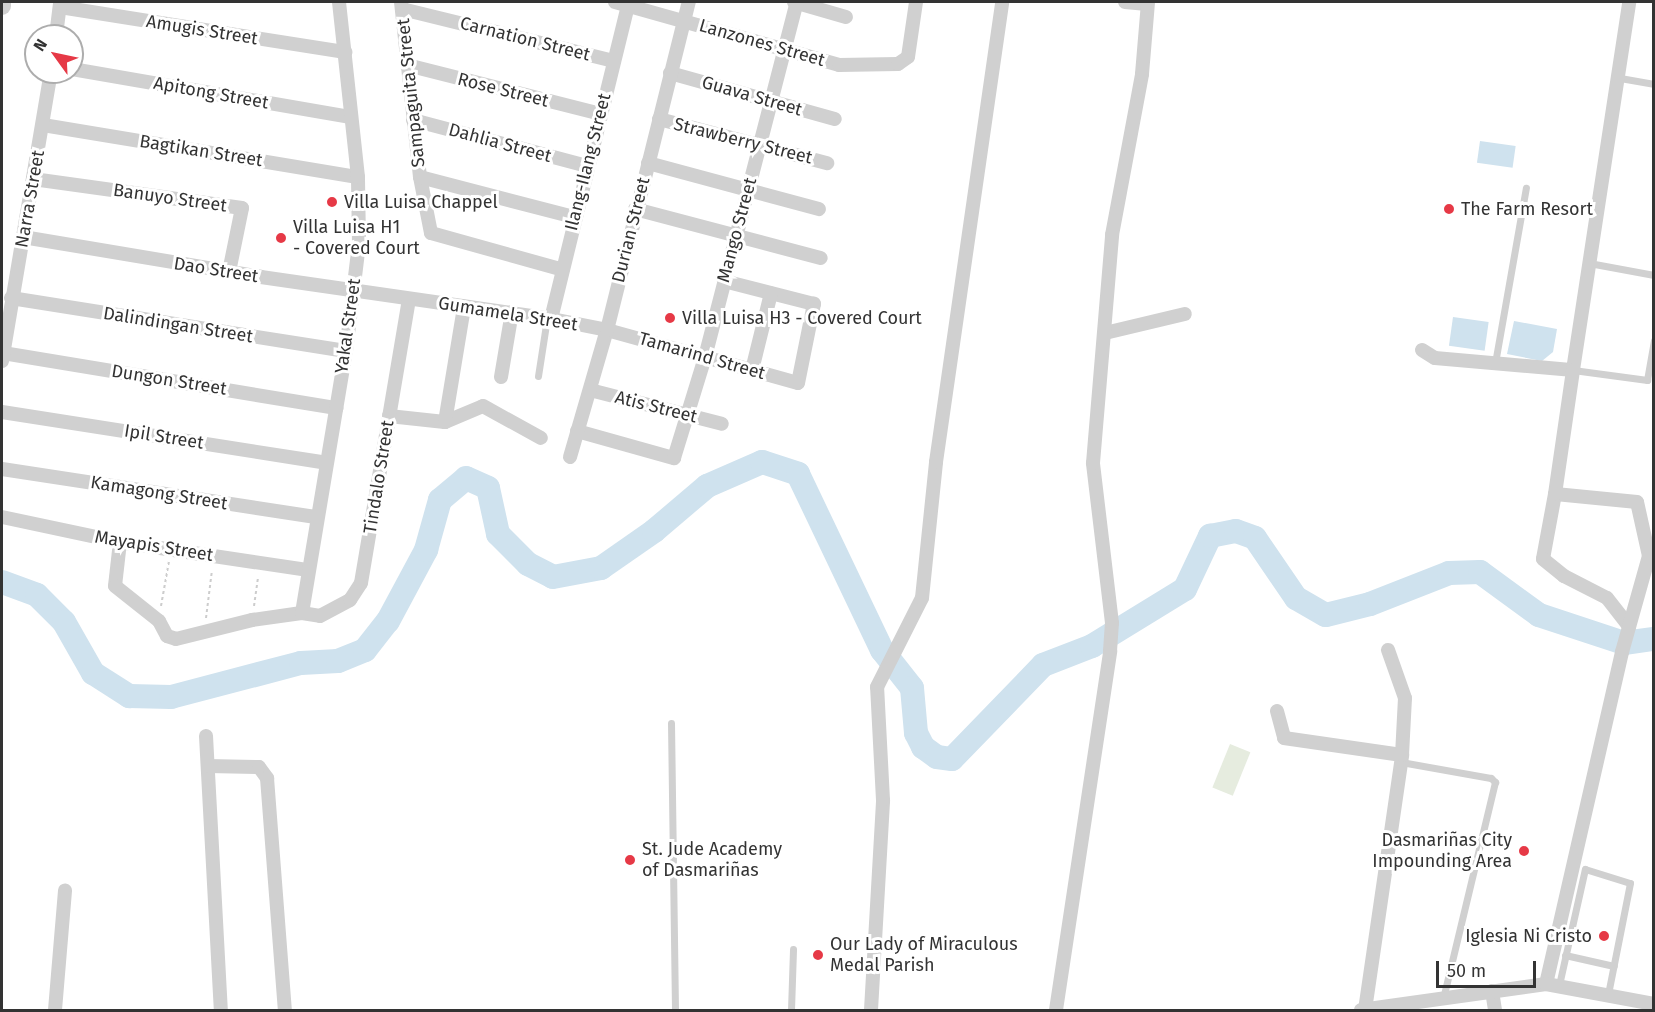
<!DOCTYPE html>
<meta charset="utf-8">
<style>
body{margin:0}
#map{position:relative;width:1655px;height:1012px;overflow:hidden;background:#fff;font-family:"Fira Sans",sans-serif}
div>[style]{position:absolute}
[style*='--x']{left:calc(var(--x)*1px);top:calc(var(--y)*1px);width:calc(var(--w)*1px);rotate:calc(var(--a)*1deg)}
.green>*{inset:0;background:#e6ecdf;transform-origin:0 0}
.water>*{inset:0;background:#cfe2ee;transform-origin:0 0}
.river>*{height:24px;margin:-12px;padding:0 12px;transform-origin:12px;border-radius:12px;background:#cfe2ee}
.path>*{height:2px;margin-top:-1px;transform-origin:0;background:repeating-linear-gradient(90deg,#cdcdcd 0 3px,transparent 0 6px)}
.service>*{height:7px;margin:-3.5px;padding:0 3.5px;transform-origin:3.5px;border-radius:3.5px;background:#d0d0d0}
.minor>*{height:14px;margin:-7px;padding:0 7px;transform-origin:7px;border-radius:7px;background:#d0d0d0}
.tertiary>*{height:18px;margin:-9px;padding:0 9px;transform-origin:9px;border-radius:9px;background:#d0d0d0}
.dots>*{width:16px;height:16px;translate:-50% -50%;box-sizing:border-box;border:3px solid #fff;border-radius:50%}
span{translate:-50% -50%;white-space:nowrap;text-align:center;line-height:1.15;-webkit-text-stroke:6px #fff;paint-order:stroke}
.street-label{font-size:18px;color:#333}
.poi-label{font-size:18px;color:#333}
.left{translate:0 -50%;text-align:left}
.right{translate:-100% -50%;text-align:right}
.frame{position:absolute;inset:0;border:3px solid #333;pointer-events:none}
.north{position:absolute;left:24px;top:24px;width:60px;height:60px;box-sizing:border-box;background:#fff;border:2px solid #adadad;border-radius:50%;rotate:303deg;font-size:16px;font-weight:700;line-height:24px;text-align:center;color:#333}
.north::after{content:'';display:block;margin:auto;width:21px;height:27px;background:#e63946;clip-path:polygon(50% 0,100% 100%,50% 72%,0 100%)}
.scale{position:absolute;left:1436px;top:961px;width:100px;height:27px;box-sizing:border-box;border:3px solid #333;border-top:0;padding-left:8px;font-size:18px;line-height:21px;white-space:nowrap;color:#333;-webkit-text-stroke:4px #fff;paint-order:stroke}
</style>
<div id="map">
<div class="green">
<i style="left:1230px;top:744px;width:22px;height:47px;rotate:22deg"></i>
</div>
<div class="water">
<i style="left:1480px;top:141px;width:36px;height:22px;rotate:8deg"></i>
<i style="left:1453px;top:317px;width:36px;height:29px;rotate:8deg"></i>
<i style="clip-path:polygon(1514px 321px,1557px 329px,1553px 352px,1542px 361px,1507px 354px)"></i>
</div>
<div class="river">
<i style="--x:2;--y:582;--w:37;--a:20"></i>
<i style="--x:37;--y:595;--w:38;--a:45"></i>
<i style="--x:64;--y:622;--w:59;--a:60.4"></i>
<i style="--x:93;--y:673;--w:43;--a:32.6"></i>
<i style="--x:129;--y:696;--w:42;--a:1.4"></i>
<i style="--x:171;--y:697;--w:134;--a:-14.7"></i>
<i style="--x:301;--y:663;--w:37;--a:-3"></i>
<i style="--x:338;--y:661;--w:29;--a:-22"></i>
<i style="--x:365;--y:650;--w:37;--a:-52"></i>
<i style="--x:388;--y:621;--w:81;--a:-61.8"></i>
<i style="--x:426;--y:550;--w:52;--a:-74.4"></i>
<i style="--x:440;--y:500;--w:34;--a:-40"></i>
<i style="--x:466;--y:478;--w:24;--a:24"></i>
<i style="--x:488;--y:488;--w:47;--a:77.7"></i>
<i style="--x:498;--y:534;--w:42;--a:45"></i>
<i style="--x:528;--y:564;--w:28;--a:27"></i>
<i style="--x:553;--y:577;--w:49;--a:-10.6"></i>
<i style="--x:601;--y:568;--w:65;--a:-34.9"></i>
<i style="--x:654;--y:531;--w:70;--a:-40.3"></i>
<i style="--x:707;--y:486;--w:60;--a:-23.6"></i>
<i style="--x:762;--y:462;--w:38;--a:18"></i>
<i style="--x:798;--y:474;--w:195;--a:64.5"></i>
<i style="--x:882;--y:650;--w:48;--a:51.7"></i>
<i style="--x:912;--y:688;--w:45;--a:84.9"></i>
<i style="--x:916;--y:733;--w:16;--a:63"></i>
<i style="--x:923;--y:747;--w:17;--a:36"></i>
<i style="--x:937;--y:757;--w:15;--a:8"></i>
<i style="--x:952;--y:759;--w:131;--a:-45.9"></i>
<i style="--x:1043;--y:665;--w:53;--a:-21.2"></i>
<i style="--x:1092;--y:646;--w:109;--a:-31.5"></i>
<i style="--x:1185;--y:589;--w:59;--a:-64.7"></i>
<i style="--x:1210;--y:536;--w:26;--a:-11"></i>
<i style="--x:1236;--y:531;--w:20;--a:20"></i>
<i style="--x:1255;--y:538;--w:73;--a:55.7"></i>
<i style="--x:1296;--y:598;--w:34;--a:30"></i>
<i style="--x:1326;--y:615;--w:45;--a:-14"></i>
<i style="--x:1370;--y:604;--w:85;--a:-21.4"></i>
<i style="--x:1449;--y:573;--w:31;--a:-2"></i>
<i style="--x:1480;--y:572;--w:73;--a:36.1"></i>
<i style="--x:1539;--y:615;--w:89;--a:18.2"></i>
<i style="--x:1624;--y:643;--w:30;--a:-8"></i>
</div>
<div class="path">
<i style="--x:161;--y:606;--w:46;--a:-79.9"></i>
<i style="--x:254;--y:606;--w:30;--a:-82"></i>
<i style="--x:206;--y:618;--w:48;--a:-82.9"></i>
</div>
<div class="service">
<i style="--x:1620;--y:78;--w:35;--a:10"></i>
<i style="--x:1589;--y:263;--w:66;--a:10.5"></i>
<i style="--x:1495;--y:363;--w:178;--a:-80"></i>
<i style="--x:1573;--y:370;--w:75;--a:7.7"></i>
<i style="--x:1647;--y:380;--w:40;--a:-80"></i>
<i style="--x:538;--y:376;--w:59;--a:-81.2"></i>
<i style="--x:671;--y:723;--w:287;--a:89.2"></i>
<i style="--x:1401;--y:762;--w:91;--a:10.1"></i>
<i style="--x:1491;--y:778;--w:6;--a:45"></i>
<i style="--x:1495;--y:782;--w:223;--a:103.5"></i>
<i style="--x:1565;--y:955;--w:50;--a:12.7"></i>
<i style="--x:1559;--y:985;--w:119;--a:-77.4"></i>
<i style="--x:1585;--y:869;--w:47;--a:17.3"></i>
<i style="--x:1630;--y:883;--w:113;--a:101.2"></i>
<i style="--x:791;--y:1010;--w:61;--a:-88.1"></i>
</div>
<div class="minor">
<i style="--x:401;--y:2;--w:176;--a:83.8"></i>
<i style="--x:420;--y:177;--w:57;--a:78.9"></i>
<i style="--x:431;--y:233;--w:134;--a:15.6"></i>
<i style="--x:615;--y:2;--w:233;--a:15.7"></i>
<i style="--x:839;--y:65;--w:59;--a:-1"></i>
<i style="--x:898;--y:64;--w:12;--a:-35"></i>
<i style="--x:908;--y:57;--w:56;--a:-81.7"></i>
<i style="--x:794;--y:2;--w:54;--a:16.1"></i>
<i style="--x:1125;--y:2;--w:22;--a:5"></i>
<i style="--x:60;--y:7;--w:289;--a:9"></i>
<i style="--x:402;--y:9;--w:218;--a:13.8"></i>
<i style="--x:56;--y:36;--w:34;--a:-83"></i>
<i style="--x:407;--y:65;--w:199;--a:14.2"></i>
<i style="--x:72;--y:69;--w:283;--a:9.8"></i>
<i style="--x:670;--y:73;--w:171;--a:15.6"></i>
<i style="--x:659;--y:119;--w:174;--a:14.7"></i>
<i style="--x:413;--y:120;--w:180;--a:14.8"></i>
<i style="--x:43;--y:125;--w:319;--a:9.4"></i>
<i style="--x:648;--y:163;--w:177;--a:15.1"></i>
<i style="--x:420;--y:177;--w:159;--a:14.6"></i>
<i style="--x:33;--y:179;--w:211;--a:7.9"></i>
<i style="--x:242;--y:208;--w:65;--a:101.5"></i>
<i style="--x:635;--y:209;--w:192;--a:14.8"></i>
<i style="--x:23;--y:237;--w:241;--a:9.5"></i>
<i style="--x:261;--y:277;--w:289;--a:8.2"></i>
<i style="--x:547;--y:318;--w:61;--a:11.3"></i>
<i style="--x:607;--y:330;--w:198;--a:15.5"></i>
<i style="--x:798;--y:383;--w:81;--a:-78.6"></i>
<i style="--x:814;--y:304;--w:93;--a:-165.7"></i>
<i style="--x:11;--y:298;--w:339;--a:9"></i>
<i style="--x:551;--y:319;--w:326;--a:-76.2"></i>
<i style="--x:1105;--y:333;--w:82;--a:-13.4"></i>
<i style="--x:1422;--y:350;--w:15;--a:32"></i>
<i style="--x:1435;--y:358;--w:139;--a:5"></i>
<i style="--x:1573;--y:370;--w:372;--a:-81.3"></i>
<i style="--x:3;--y:353;--w:338;--a:9.4"></i>
<i style="--x:2;--y:361;--w:293;--a:-80.4"></i>
<i style="--x:752;--y:370;--w:79;--a:-76.1"></i>
<i style="--x:501;--y:377;--w:66;--a:-80.4"></i>
<i style="--x:590;--y:390;--w:136;--a:14.4"></i>
<i style="--x:2;--y:412;--w:328;--a:8.9"></i>
<i style="--x:389;--y:416;--w:56;--a:6.1"></i>
<i style="--x:445;--y:422;--w:41;--a:-22.8"></i>
<i style="--x:483;--y:406;--w:66;--a:28.9"></i>
<i style="--x:445;--y:422;--w:117;--a:-80.6"></i>
<i style="--x:577;--y:431;--w:101;--a:15.6"></i>
<i style="--x:674;--y:458;--w:106;--a:-72.9"></i>
<i style="--x:705;--y:357;--w:367;--a:-75.5"></i>
<i style="--x:570;--y:457;--w:132;--a:-73.8"></i>
<i style="--x:607;--y:330;--w:338;--a:-76"></i>
<i style="--x:2;--y:469;--w:319;--a:8.7"></i>
<i style="--x:1555;--y:494;--w:66;--a:100.5"></i>
<i style="--x:1543;--y:559;--w:27;--a:39"></i>
<i style="--x:1564;--y:576;--w:48;--a:27.1"></i>
<i style="--x:1607;--y:598;--w:36;--a:52"></i>
<i style="--x:2;--y:517;--w:121;--a:12"></i>
<i style="--x:120;--y:542;--w:189;--a:8.5"></i>
<i style="--x:120;--y:542;--w:44;--a:96.5"></i>
<i style="--x:115;--y:586;--w:56;--a:38.5"></i>
<i style="--x:159;--y:621;--w:17;--a:62"></i>
<i style="--x:167;--y:636;--w:9;--a:18"></i>
<i style="--x:176;--y:639;--w:78;--a:-14"></i>
<i style="--x:252;--y:620;--w:50;--a:-8"></i>
<i style="--x:302;--y:613;--w:18;--a:9"></i>
<i style="--x:320;--y:616;--w:34;--a:-28"></i>
<i style="--x:350;--y:600;--w:20;--a:-57"></i>
<i style="--x:361;--y:583;--w:288;--a:-80.4"></i>
<i style="--x:302;--y:613;--w:266;--a:-80.5"></i>
<i style="--x:346;--y:351;--w:109;--a:-83.1"></i>
<i style="--x:359;--y:243;--w:66;--a:-90.9"></i>
<i style="--x:358;--y:177;--w:176;--a:-96.2"></i>
<i style="--x:1277;--y:711;--w:28;--a:75"></i>
<i style="--x:1284;--y:738;--w:119;--a:8.2"></i>
<i style="--x:206;--y:736;--w:274;--a:86.9"></i>
<i style="--x:208;--y:766;--w:51;--a:1.1"></i>
<i style="--x:259;--y:767;--w:14;--a:54"></i>
<i style="--x:267;--y:778;--w:233;--a:85.6"></i>
<i style="--x:1546;--y:984;--w:341;--a:-77.1"></i>
<i style="--x:1622;--y:652;--w:100;--a:-74.3"></i>
<i style="--x:1649;--y:556;--w:55;--a:-102.5"></i>
<i style="--x:1637;--y:502;--w:82;--a:-174.4"></i>
<i style="--x:1555;--y:494;--w:125;--a:-81.7"></i>
<i style="--x:1492;--y:991;--w:19;--a:81"></i>
<i style="--x:55;--y:1010;--w:120;--a:-85.2"></i>
<i style="--x:871;--y:1010;--w:210;--a:-86.7"></i>
<i style="--x:883;--y:800;--w:113;--a:-93"></i>
<i style="--x:877;--y:687;--w:100;--a:-63.2"></i>
<i style="--x:922;--y:598;--w:137;--a:-84.1"></i>
<i style="--x:936;--y:462;--w:465;--a:-81.8"></i>
<i style="--x:1056;--y:1010;--w:363;--a:-81.4"></i>
<i style="--x:1110;--y:651;--w:28;--a:-86"></i>
<i style="--x:1112;--y:623;--w:161;--a:-96.8"></i>
<i style="--x:1093;--y:463;--w:229;--a:-85.2"></i>
<i style="--x:1112;--y:235;--w:164;--a:-79.4"></i>
<i style="--x:1142;--y:74;--w:72;--a:-85.2"></i>
<i style="--x:1361;--y:1010;--w:187;--a:-8"></i>
<i style="--x:1546;--y:984;--w:110;--a:10.5"></i>
<i style="--x:1365;--y:1010;--w:258;--a:-81.7"></i>
<i style="--x:1402;--y:755;--w:57;--a:-87"></i>
<i style="--x:1405;--y:698;--w:51;--a:-109.5"></i>
</div>
<div class="tertiary">
<i style="--x:2;--y:6;--w:4;--a:-90"></i>
</div>
<div class="dots">
<i style="left:332px;top:202px;background:#e63946"></i>
<i style="left:1449px;top:209px;background:#e63946"></i>
<i style="left:281px;top:238px;background:#e63946"></i>
<i style="left:670px;top:318px;background:#e63946"></i>
<i style="left:1524px;top:851px;background:#e63946"></i>
<i style="left:630px;top:860px;background:#e63946"></i>
<i style="left:1604px;top:936px;background:#e63946"></i>
<i style="left:818px;top:955px;background:#e63946"></i>
</div>
<div class="street-label">
<span style="left:202px;top:30px;rotate:9deg">Amugis Street</span>
<span style="left:525px;top:39px;rotate:14deg">Carnation Street</span>
<span style="left:762px;top:43px;rotate:16deg">Lanzones Street</span>
<span style="left:503px;top:90px;rotate:14deg">Rose Street</span>
<span style="left:211px;top:93px;rotate:10deg">Apitong Street</span>
<span style="left:411px;top:93px;rotate:-96deg">Sampaguita Street</span>
<span style="left:752px;top:96px;rotate:16deg">Guava Street</span>
<span style="left:743px;top:141px;rotate:14deg">Strawberry Street</span>
<span style="left:500px;top:143px;rotate:15deg">Dahlia Street</span>
<span style="left:201px;top:151px;rotate:9deg">Bagtikan Street</span>
<span style="left:588px;top:162px;rotate:-76deg">Ilang-Ilang Street</span>
<span style="left:170px;top:198px;rotate:8deg">Banuyo Street</span>
<span style="left:30px;top:199px;rotate:-80deg">Narra Street</span>
<span style="left:631px;top:230px;rotate:-76deg">Durian Street</span>
<span style="left:737px;top:230px;rotate:-75deg">Mango Street</span>
<span style="left:216px;top:270px;rotate:9deg">Dao Street</span>
<span style="left:508px;top:314px;rotate:9deg">Gumamela Street</span>
<span style="left:178px;top:325px;rotate:9deg">Dalindingan Street</span>
<span style="left:348px;top:326px;rotate:-82deg">Yakal Street</span>
<span style="left:702px;top:356px;rotate:16deg">Tamarind Street</span>
<span style="left:169px;top:380px;rotate:9deg">Dungon Street</span>
<span style="left:656px;top:407px;rotate:14deg">Atis Street</span>
<span style="left:164px;top:437px;rotate:9deg">Ipil Street</span>
<span style="left:379px;top:477px;rotate:-81deg">Tindalo Street</span>
<span style="left:159px;top:493px;rotate:9deg">Kamagong Street</span>
<span style="left:154px;top:546px;rotate:9deg">Mayapis Street</span>
</div>
<div class="poi-label">
<span class="left" style="left:344px;top:202px">Villa Luisa Chappel</span>
<span class="left" style="left:1461px;top:209px">The Farm Resort</span>
<span class="left" style="left:293px;top:238px">Villa Luisa H1<br>- Covered Court</span>
<span class="left" style="left:682px;top:318px">Villa Luisa H3 - Covered Court</span>
<span class="right" style="left:1512px;top:851px">Dasmariñas City<br>Impounding Area</span>
<span class="left" style="left:642px;top:860px">St. Jude Academy<br>of Dasmariñas</span>
<span class="right" style="left:1592px;top:936px">Iglesia Ni Cristo</span>
<span class="left" style="left:830px;top:955px">Our Lady of Miraculous<br>Medal Parish</span>
</div>
<div class="frame"></div>
<div class="north">N</div>
<div class="scale">50 m</div>
</div>
